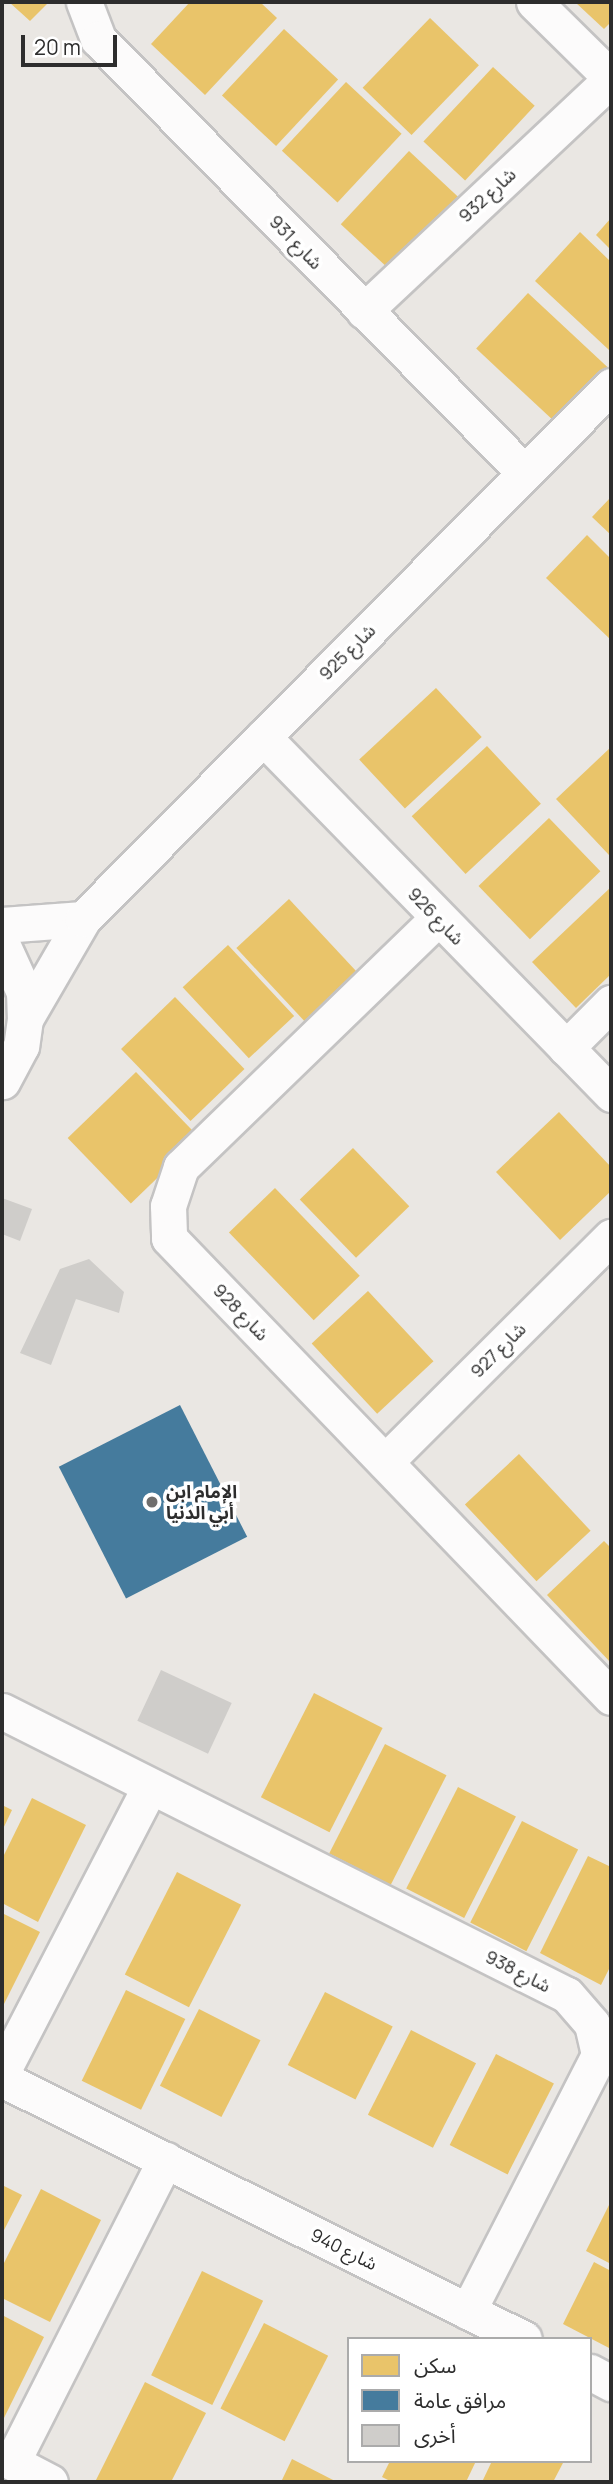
<!DOCTYPE html>
<meta charset="utf-8">
<style>
body{margin:0}
#map{position:relative;width:613px;height:2484px;overflow:hidden;background:#eae7e3;font-family:Manrope,"Noto Sans Arabic",sans-serif}
div>[style]{position:absolute}
[style*='--x']{left:calc(var(--x)*1px);top:calc(var(--y)*1px);width:calc(var(--w)*1px);rotate:calc(var(--a)*1deg)}
.homes>*{inset:0;background:#e9c46a;transform-origin:0 0}
.public>*{inset:0;background:#457b9d;transform-origin:0 0}
.building>*{inset:0;background:#cfcdca;transform-origin:0 0}
.roads{filter:drop-shadow(2px 0 #c4c3c3) drop-shadow(-2px 0 #c4c3c3) drop-shadow(0 2px #c4c3c3) drop-shadow(0 -2px #c4c3c3)}
.minor>*{height:35px;margin:-17.5px;padding:0 17.5px;transform-origin:17.5px;border-radius:17.5px;background:#fcfbfb}
.dots>*{width:19px;height:19px;translate:-50% -50%;box-sizing:border-box;border:4px solid #fff;border-radius:50%}
span{translate:-50% -50%;white-space:nowrap;text-align:center;line-height:1.15;-webkit-text-stroke:7px #fff;paint-order:stroke}
.street-label{font-size:18px;color:#2d2d2d}
.poi-label{font-size:18px;color:#2d2d2d;font-weight:700}
.left{translate:0 -50%;text-align:left}
.frame{position:absolute;inset:0;border:4px solid #2d2d2d;pointer-events:none}
.legend{position:absolute;left:347px;top:2337px;width:245px;height:126px;box-sizing:border-box;background:#fff;border:2px solid #ababab;margin:0;padding:9px 12px;list-style:none;font-size:21px;color:#2d2d2d}
.legend li{display:flex;align-items:center;gap:14px;height:35px}
.legend b{width:35px;border:2px solid #ababab}
.scale{position:absolute;left:21px;top:35px;width:96px;height:32px;box-sizing:border-box;border:4px solid #2d2d2d;border-top:0;padding-left:9px;font-size:21px;line-height:24px;white-space:nowrap;color:#2d2d2d;-webkit-text-stroke:5px #fff;paint-order:stroke}
</style>
<div id="map">
<div class="homes">
<i style="clip-path:polygon(9px 2px,49px 2px,30px 21px)"></i>
<i style="clip-path:polygon(190px 2px,260px 2px,277px 18px,205px 95px,151px 44px)"></i>
<i style="clip-path:polygon(575px 2px,611px 2px,611px 22px,604px 29px)"></i>
<i style="left:430px;top:18px;width:68px;height:97px;rotate:44deg"></i>
<i style="left:284px;top:29px;width:74px;height:91px;rotate:43deg"></i>
<i style="left:493px;top:67px;width:57px;height:102px;rotate:43deg"></i>
<i style="left:346px;top:82px;width:76px;height:94px;rotate:43deg"></i>
<i style="left:409px;top:151px;width:67px;height:100px;rotate:43deg"></i>
<i style="clip-path:polygon(611px 218px,611px 250px,596px 235px)"></i>
<i style="clip-path:polygon(580px 232px,611px 262px,609px 350px,535px 281px)"></i>
<i style="left:528px;top:293px;width:110px;height:76px;rotate:43deg"></i>
<i style="clip-path:polygon(611px 497px,611px 535px,592px 517px)"></i>
<i style="clip-path:polygon(587px 535px,611px 559px,611px 640px,546px 578px)"></i>
<i style="left:436px;top:688px;width:67px;height:105px;rotate:47deg"></i>
<i style="left:487px;top:746px;width:79px;height:103px;rotate:47deg"></i>
<i style="clip-path:polygon(611px 747px,611px 853px,609px 855px,556px 799px)"></i>
<i style="left:549px;top:818px;width:74px;height:98px;rotate:46deg"></i>
<i style="clip-path:polygon(611px 887px,611px 974px,576px 1008px,532px 962px)"></i>
<i style="left:289px;top:899px;width:100px;height:72px;rotate:47deg"></i>
<i style="left:228px;top:945px;width:97px;height:62px;rotate:47deg"></i>
<i style="left:175px;top:997px;width:100px;height:75px;rotate:46deg"></i>
<i style="left:136px;top:1072px;width:91px;height:95px;rotate:46deg"></i>
<i style="clip-path:polygon(559px 1112px,611px 1167px,611px 1191px,560px 1240px,496px 1172px)"></i>
<i style="left:353px;top:1148px;width:81px;height:74px;rotate:46deg"></i>
<i style="left:275px;top:1188px;width:122px;height:64px;rotate:46deg"></i>
<i style="left:368px;top:1291px;width:96px;height:77px;rotate:47deg"></i>
<i style="left:519px;top:1454px;width:105px;height:74px;rotate:47deg"></i>
<i style="clip-path:polygon(604px 1541px,611px 1548px,611px 1663px,547px 1595px)"></i>
<i style="left:314px;top:1693px;width:77px;height:117px;rotate:27deg"></i>
<i style="left:385px;top:1744px;width:69px;height:123px;rotate:27deg"></i>
<i style="left:458px;top:1787px;width:65px;height:114px;rotate:27deg"></i>
<i style="clip-path:polygon(32px 1798px,86px 1825px,38px 1922px,2px 1903px,2px 1859px)"></i>
<i style="clip-path:polygon(2px 1805px,12px 1810px,2px 1831px)"></i>
<i style="left:522px;top:1821px;width:63px;height:114px;rotate:27deg"></i>
<i style="clip-path:polygon(588px 1856px,611px 1867px,611px 1965px,601px 1985px,540px 1953px)"></i>
<i style="left:177px;top:1872px;width:72px;height:115px;rotate:27deg"></i>
<i style="clip-path:polygon(2px 1913px,40px 1932px,2px 2008px)"></i>
<i style="left:126px;top:1990px;width:66px;height:101px;rotate:26deg"></i>
<i style="left:325px;top:1992px;width:76px;height:82px;rotate:27deg"></i>
<i style="left:199px;top:2009px;width:69px;height:86px;rotate:27deg"></i>
<i style="left:411px;top:2030px;width:73px;height:95px;rotate:27deg"></i>
<i style="left:496px;top:2054px;width:65px;height:102px;rotate:27deg"></i>
<i style="clip-path:polygon(2px 2185px,22px 2195px,2px 2234px)"></i>
<i style="clip-path:polygon(41px 2189px,101px 2220px,50px 2322px,2px 2298px,2px 2267px)"></i>
<i style="clip-path:polygon(611px 2201px,611px 2264px,586px 2251px)"></i>
<i style="clip-path:polygon(594px 2262px,611px 2271px,611px 2349px,563px 2324px)"></i>
<i style="left:202px;top:2271px;width:68px;height:116px;rotate:26deg"></i>
<i style="clip-path:polygon(2px 2315px,44px 2337px,2px 2422px)"></i>
<i style="left:264px;top:2323px;width:72px;height:96px;rotate:27deg"></i>
<i style="clip-path:polygon(145px 2382px,206px 2413px,171px 2482px,95px 2482px)"></i>
<i style="clip-path:polygon(292px 2459px,337px 2482px,281px 2482px)"></i>
<i style="clip-path:polygon(390px 2461px,476px 2461px,466px 2482px,392px 2482px,382px 2477px)"></i>
<i style="clip-path:polygon(492px 2461px,564px 2461px,553px 2482px,482px 2482px)"></i>
</div>
<div class="public">
<i style="left:180px;top:1405px;width:148px;height:136px;rotate:63deg"></i>
</div>
<div class="building">
<i style="clip-path:polygon(2px 1198px,32px 1209px,20px 1241px,2px 1234px)"></i>
<i style="clip-path:polygon(89px 1259px,124px 1292px,119px 1313px,76px 1299px,51px 1365px,20px 1353px,60px 1269px)"></i>
<i style="left:161px;top:1670px;width:78px;height:56px;rotate:25deg"></i>
</div>
<div class="roads">
<div class="minor">
<i style="--x:84;--y:2;--w:40;--a:69"></i>
<i style="--x:98;--y:39;--w:607;--a:45.47"></i>
<i style="--x:534;--y:2;--w:108;--a:44.6"></i>
<i style="--x:364;--y:311;--w:339;--a:-43.2"></i>
<i style="--x:263;--y:737;--w:499;--a:45.7"></i>
<i style="--x:438;--y:918;--w:358;--a:135.9"></i>
<i style="--x:181;--y:1167;--w:41;--a:108.4"></i>
<i style="--x:168;--y:1206;--w:32;--a:88"></i>
<i style="--x:169;--y:1238;--w:637;--a:46.08"></i>
<i style="--x:2;--y:925;--w:81;--a:-4.2"></i>
<i style="--x:2;--y:944;--w:53;--a:65.4"></i>
<i style="--x:24;--y:992;--w:27;--a:88"></i>
<i style="--x:25;--y:1019;--w:27;--a:98"></i>
<i style="--x:21;--y:1046;--w:40;--a:118"></i>
<i style="--x:25;--y:1019;--w:116;--a:-59.9"></i>
<i style="--x:83;--y:919;--w:750;--a:-45.27"></i>
<i style="--x:566;--y:1048;--w:64;--a:-45"></i>
<i style="--x:385;--y:1462;--w:319;--a:-44.9"></i>
<i style="--x:2;--y:1711;--w:632;--a:26.69"></i>
<i style="--x:567;--y:1995;--w:38;--a:49"></i>
<i style="--x:592;--y:2024;--w:32;--a:77"></i>
<i style="--x:599;--y:2055;--w:288;--a:117.1"></i>
<i style="--x:2;--y:2072;--w:322;--a:-62.6"></i>
<i style="--x:2;--y:2079;--w:583;--a:26.48"></i>
<i style="--x:590;--y:2372;--w:24;--a:28"></i>
<i style="--x:2;--y:2457;--w:54;--a:27.5"></i>
<i style="--x:12;--y:2462;--w:339;--a:-63.1"></i>
</div>
</div>
<div class="dots">
<i style="left:152px;top:1502px;background:#6f6e6d"></i>
</div>
<div class="street-label">
<span style="left:487px;top:195px;rotate:-43deg">شارع 932</span>
<span style="left:296px;top:242px;rotate:46deg">شارع 931</span>
<span style="left:347px;top:652px;rotate:-45deg">شارع 925</span>
<span style="left:436px;top:916px;rotate:46deg">شارع 926</span>
<span style="left:241px;top:1312px;rotate:46deg">شارع 928</span>
<span style="left:498px;top:1350px;rotate:-45deg">شارع 927</span>
<span style="left:518px;top:1971px;rotate:27deg">شارع 938</span>
<span style="left:344px;top:2249px;rotate:26deg">شارع 940</span>
</div>
<div class="poi-label">
<span class="left" style="left:166px;top:1502px">الإمام ابن<br>أبي الدنيا</span>
</div>
<div class="frame"></div>
<ul class="legend">
<li><b style="height:19px;background:#e9c46a"></b>سكن</li>
<li><b style="height:19px;background:#457b9d"></b>مرافق عامة</li>
<li><b style="height:19px;background:#cfcdca"></b>أخرى</li>
</ul>
<div class="scale">20 m</div>
</div>
